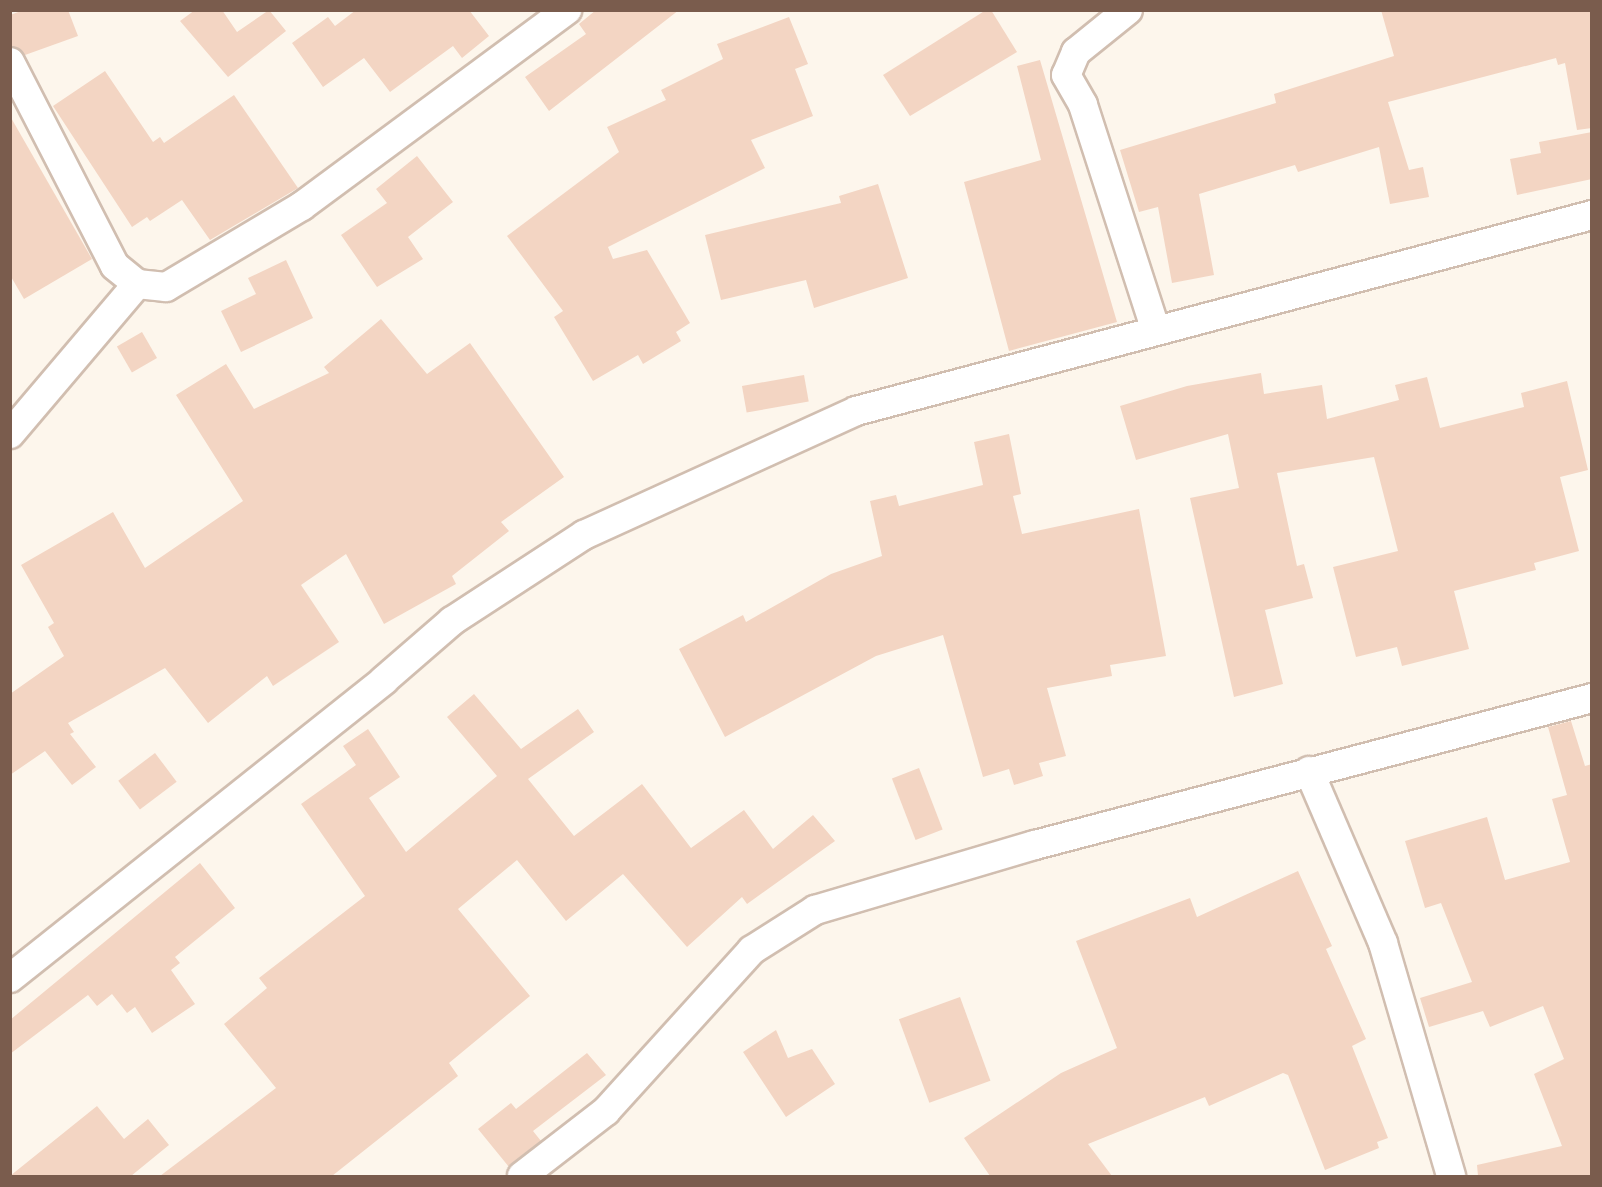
<!DOCTYPE html>
<style>
body{margin:0}
#map{position:relative;width:1602px;height:1187px;overflow:hidden;background:#fdf6ec;font-family:Helvetica,sans-serif}
div>[style]{position:absolute}
[style*='--x']{left:calc(var(--x)*1px);top:calc(var(--y)*1px);width:calc(var(--w)*1px);rotate:calc(var(--a)*1deg)}
.building>*{inset:0;background:#f3d5c3;transform-origin:0 0}
.roads{filter:drop-shadow(2px 0 #d1beb0) drop-shadow(-2px 0 #d1beb0) drop-shadow(0 2px #d1beb0) drop-shadow(0 -2px #d1beb0)}
.minor>*{height:28px;margin:-14px;padding:0 14px;transform-origin:14px;border-radius:14px;background:#fff}
span{translate:-50% -50%;white-space:nowrap;text-align:center;line-height:1.15;-webkit-text-stroke:6px #fffaf3;paint-order:stroke}
.frame{position:absolute;inset:0;border:12px solid #7a5c4d;pointer-events:none}
</style>
<div id="map">
<div class="building">
<i style="clip-path:polygon(24px 10px,68px 10px,78px 36px,25px 55px,10px 46px,10px 15px)"></i>
<i style="clip-path:polygon(195px 10px,222px 10px,237px 32px,269px 10px,286px 31px,228px 77px,180px 21px)"></i>
<i style="clip-path:polygon(356px 10px,469px 10px,489px 36px,462px 58px,453px 46px,390px 92px,364px 58px,323px 87px,292px 43px,328px 17px,335px 26px)"></i>
<i style="clip-path:polygon(596px 10px,679px 10px,549px 111px,525px 77px,586px 34px,579px 24px)"></i>
<i style="clip-path:polygon(986px 10px,991px 10px,1017px 52px,910px 116px,883px 75px)"></i>
<i style="clip-path:polygon(1381px 10px,1592px 10px,1592px 128px,1577px 130px,1565px 63px,1558px 65px,1556px 58px,1388px 102px,1409px 170px,1423px 167px,1429px 197px,1390px 204px,1379px 147px,1298px 172px,1295px 165px,1199px 194px,1214px 275px,1172px 283px,1158px 207px,1139px 212px,1120px 150px,1276px 103px,1274px 94px,1394px 56px)"></i>
<i style="clip-path:polygon(789px 17px,808px 64px,795px 69px,813px 116px,751px 140px,765px 168px,608px 247px,613px 259px,647px 250px,690px 323px,676px 332px,681px 341px,643px 364px,638px 355px,593px 381px,554px 317px,563px 311px,507px 236px,619px 152px,607px 127px,666px 100px,661px 90px,723px 59px,717px 44px)"></i>
<i style="clip-path:polygon(1040px 60px,1117px 322px,1009px 351px,964px 182px,1041px 160px,1017px 66px)"></i>
<i style="clip-path:polygon(105px 71px,153px 142px,160px 137px,164px 143px,234px 95px,298px 188px,210px 240px,182px 200px,150px 221px,147px 217px,132px 227px,53px 106px)"></i>
<i style="clip-path:polygon(10px 116px,92px 259px,24px 299px,10px 275px)"></i>
<i style="clip-path:polygon(1592px 132px,1592px 179px,1517px 195px,1510px 159px,1541px 153px,1539px 142px)"></i>
<i style="clip-path:polygon(417px 156px,453px 202px,408px 237px,423px 259px,377px 287px,341px 235px,387px 203px,376px 189px)"></i>
<i style="clip-path:polygon(878px 184px,908px 278px,814px 308px,806px 280px,721px 300px,705px 235px,841px 203px,839px 196px)"></i>
<i style="clip-path:polygon(286px 260px,313px 318px,241px 352px,221px 311px,256px 294px,248px 278px)"></i>
<i style="clip-path:polygon(381px 319px,427px 374px,470px 343px,564px 477px,501px 522px,509px 531px,452px 576px,456px 584px,384px 624px,346px 554px,301px 585px,339px 642px,273px 686px,267px 676px,208px 723px,165px 668px,68px 723px,74px 732px,70px 734px,96px 767px,72px 785px,45px 751px,10px 775px,10px 694px,64px 656px,48px 627px,54px 623px,21px 565px,113px 512px,145px 568px,243px 501px,176px 395px,226px 364px,254px 409px,329px 373px,324px 367px)"></i>
<i style="left:142px;top:332px;width:30px;height:29px;rotate:60deg"></i>
<i style="clip-path:polygon(1261px 373px,1264px 394px,1322px 385px,1327px 419px,1399px 400px,1395px 385px,1427px 377px,1440px 428px,1524px 407px,1521px 393px,1567px 381px,1588px 470px,1560px 477px,1579px 551px,1534px 563px,1536px 570px,1454px 591px,1469px 649px,1402px 666px,1397px 647px,1356px 657px,1333px 567px,1398px 551px,1374px 457px,1277px 473px,1297px 566px,1304px 564px,1313px 598px,1265px 610px,1283px 684px,1234px 697px,1190px 498px,1239px 488px,1228px 434px,1136px 460px,1120px 406px,1187px 386px)"></i>
<i style="left:804px;top:375px;width:27px;height:63px;rotate:80deg"></i>
<i style="clip-path:polygon(1009px 434px,1021px 494px,1013px 496px,1022px 534px,1139px 509px,1166px 656px,1110px 665px,1112px 676px,1047px 688px,1066px 756px,1039px 763px,1043px 776px,1014px 785px,1009px 769px,983px 777px,943px 635px,876px 656px,725px 737px,679px 649px,743px 615px,746px 622px,831px 574px,882px 556px,870px 501px,896px 495px,899px 506px,983px 485px,974px 442px)"></i>
<i style="clip-path:polygon(474px 694px,521px 749px,578px 709px,594px 732px,528px 779px,574px 836px,642px 784px,691px 848px,744px 810px,773px 849px,813px 815px,835px 841px,747px 904px,742px 897px,687px 947px,623px 874px,566px 921px,517px 860px,458px 909px,530px 996px,449px 1063px,458px 1076px,332px 1176px,160px 1176px,276px 1088px,224px 1024px,267px 988px,259px 978px,365px 896px,301px 804px,356px 765px,343px 746px,368px 729px,400px 777px,369px 798px,406px 852px,497px 776px,447px 717px)"></i>
<i style="clip-path:polygon(1571px 721px,1585px 766px,1592px 764px,1592px 1176px,1478px 1176px,1477px 1165px,1562px 1146px,1534px 1074px,1564px 1059px,1543px 1006px,1490px 1027px,1483px 1011px,1429px 1027px,1420px 998px,1472px 982px,1441px 903px,1425px 908px,1405px 841px,1487px 817px,1505px 880px,1570px 862px,1552px 799px,1567px 795px,1548px 727px)"></i>
<i style="left:155px;top:753px;width:36px;height:46px;rotate:53deg"></i>
<i style="left:919px;top:768px;width:66px;height:29px;rotate:69deg"></i>
<i style="clip-path:polygon(200px 863px,235px 908px,175px 957px,180px 963px,171px 970px,195px 1004px,152px 1033px,135px 1007px,127px 1013px,112px 994px,97px 1006px,88px 995px,10px 1054px,10px 1020px)"></i>
<i style="clip-path:polygon(1298px 871px,1332px 946px,1326px 949px,1366px 1039px,1352px 1046px,1388px 1138px,1377px 1142px,1379px 1148px,1325px 1170px,1288px 1075px,1283px 1073px,1209px 1106px,1205px 1097px,1088px 1144px,1112px 1176px,990px 1176px,964px 1138px,1061px 1073px,1117px 1048px,1076px 941px,1190px 898px,1197px 917px)"></i>
<i style="left:960px;top:997px;width:89px;height:65px;rotate:70deg"></i>
<i style="clip-path:polygon(776px 1030px,788px 1058px,812px 1049px,835px 1084px,786px 1117px,743px 1052px)"></i>
<i style="clip-path:polygon(587px 1053px,606px 1075px,533px 1131px,541px 1141px,509px 1167px,478px 1129px,511px 1103px,516px 1109px)"></i>
<i style="clip-path:polygon(97px 1106px,124px 1139px,148px 1119px,169px 1145px,131px 1176px,10px 1176px)"></i>
</div>
<div class="roads">
<div class="minor">
<i style="--x:1128;--y:10;--w:67;--a:141.1"></i>
<i style="--x:1076;--y:52;--w:25;--a:113"></i>
<i style="--x:1066;--y:75;--w:34;--a:60"></i>
<i style="--x:1083;--y:105;--w:237;--a:72.1"></i>
<i style="--x:10;--y:62;--w:229;--a:62.8"></i>
<i style="--x:115;--y:266;--w:28;--a:39"></i>
<i style="--x:137;--y:284;--w:29;--a:6"></i>
<i style="--x:166;--y:287;--w:158;--a:-30.8"></i>
<i style="--x:302;--y:206;--w:330;--a:-36.5"></i>
<i style="--x:10;--y:434;--w:197;--a:-49.7"></i>
<i style="--x:1309;--y:771;--w:187;--a:66.7"></i>
<i style="--x:1383;--y:943;--w:243;--a:73.7"></i>
<i style="--x:10;--y:978;--w:478;--a:-38.5"></i>
<i style="--x:384;--y:680;--w:90;--a:-40.9"></i>
<i style="--x:452;--y:621;--w:158;--a:-33.1"></i>
<i style="--x:584;--y:535;--w:299;--a:-24.5"></i>
<i style="--x:856;--y:411;--w:762;--a:-14.91"></i>
<i style="--x:522;--y:1176;--w:106;--a:-37.7"></i>
<i style="--x:606;--y:1111;--w:217;--a:-47.8"></i>
<i style="--x:752;--y:950;--w:75;--a:-32.4"></i>
<i style="--x:815;--y:910;--w:229;--a:-16.5"></i>
<i style="--x:1035;--y:845;--w:576;--a:-14.78"></i>
</div>
</div>
<div class="frame"></div>
</div>
